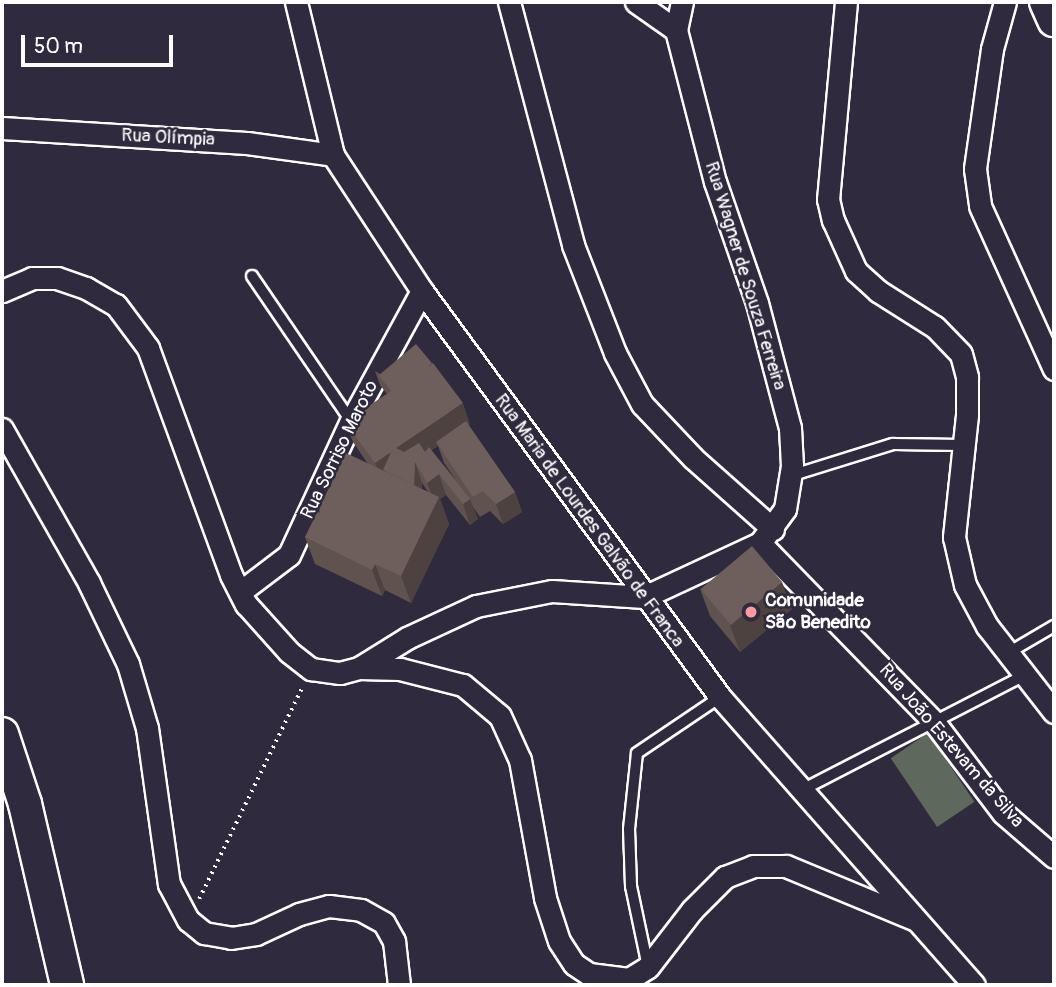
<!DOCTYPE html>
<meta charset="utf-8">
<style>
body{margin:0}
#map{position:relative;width:1056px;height:987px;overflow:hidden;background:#2f2a3d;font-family:Pangolin,sans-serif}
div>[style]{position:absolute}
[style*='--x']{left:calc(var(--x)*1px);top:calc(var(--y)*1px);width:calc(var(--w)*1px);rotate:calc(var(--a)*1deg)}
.green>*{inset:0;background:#5f685c;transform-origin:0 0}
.path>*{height:3.5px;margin-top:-1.75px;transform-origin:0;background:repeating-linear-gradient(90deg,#fff 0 2px,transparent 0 7px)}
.roads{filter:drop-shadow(2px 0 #fff) drop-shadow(-2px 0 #fff) drop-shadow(0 2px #fff) drop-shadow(0 -2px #fff)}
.lane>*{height:10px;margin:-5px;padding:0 5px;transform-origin:5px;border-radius:5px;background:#2f2a3d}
.street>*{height:21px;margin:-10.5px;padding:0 10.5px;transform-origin:10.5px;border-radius:10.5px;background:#2f2a3d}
.secondary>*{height:32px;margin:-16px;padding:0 16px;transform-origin:16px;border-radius:16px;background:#2f2a3d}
.wall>*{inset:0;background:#5f524f}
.shaded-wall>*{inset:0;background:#4d4240}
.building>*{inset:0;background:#6e5f5c;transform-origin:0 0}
.dots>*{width:19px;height:19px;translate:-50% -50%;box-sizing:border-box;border:4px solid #2f2a3d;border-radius:50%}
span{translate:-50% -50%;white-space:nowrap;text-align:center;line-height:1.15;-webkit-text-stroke:5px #2f2a3d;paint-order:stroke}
.street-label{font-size:19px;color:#fff}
.poi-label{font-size:19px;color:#fff;font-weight:700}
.left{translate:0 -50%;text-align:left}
.frame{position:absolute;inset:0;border:4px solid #fff;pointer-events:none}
.scale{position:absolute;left:21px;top:35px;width:152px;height:32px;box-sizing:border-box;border:4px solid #fff;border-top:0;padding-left:9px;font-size:21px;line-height:24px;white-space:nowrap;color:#fff;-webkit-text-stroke:5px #2f2a3d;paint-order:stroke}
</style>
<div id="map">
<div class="green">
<i style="left:928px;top:733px;width:83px;height:45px;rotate:56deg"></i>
</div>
<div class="path">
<i style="--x:199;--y:899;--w:237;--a:-64"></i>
</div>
<div class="roads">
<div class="lane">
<i style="--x:252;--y:276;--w:176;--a:55.7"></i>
<i style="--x:790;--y:476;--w:108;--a:-17.3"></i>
<i style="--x:893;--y:444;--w:69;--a:0.8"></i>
<i style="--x:1008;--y:653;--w:53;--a:-30.4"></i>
<i style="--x:802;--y:790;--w:251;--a:-27.3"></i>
<i style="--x:648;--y:967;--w:83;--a:-101.9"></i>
<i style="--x:631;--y:886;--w:57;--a:-92"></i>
<i style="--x:629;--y:829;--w:76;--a:-84"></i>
<i style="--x:637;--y:753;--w:100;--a:-34"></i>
</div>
<div class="street">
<i style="--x:296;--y:2;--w:157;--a:76.4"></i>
<i style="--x:333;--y:155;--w:163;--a:56.8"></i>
<i style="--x:422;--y:291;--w:504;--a:53.72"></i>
<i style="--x:720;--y:697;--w:384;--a:48.6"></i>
<i style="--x:509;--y:2;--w:251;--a:75.2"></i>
<i style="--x:573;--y:245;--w:116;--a:68.7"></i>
<i style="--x:615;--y:353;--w:58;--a:62.1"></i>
<i style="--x:642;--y:404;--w:74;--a:46.6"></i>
<i style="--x:693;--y:458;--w:107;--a:41.6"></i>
<i style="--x:636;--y:2;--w:49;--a:35"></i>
<i style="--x:846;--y:2;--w:198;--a:95.2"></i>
<i style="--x:828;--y:199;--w:22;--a:77"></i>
<i style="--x:833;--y:220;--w:56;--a:65.7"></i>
<i style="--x:856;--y:271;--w:30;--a:42"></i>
<i style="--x:878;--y:291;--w:67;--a:32.3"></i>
<i style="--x:935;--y:327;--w:37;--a:46"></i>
<i style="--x:961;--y:354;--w:24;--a:75"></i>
<i style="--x:967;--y:377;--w:38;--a:90"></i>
<i style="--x:967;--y:415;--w:123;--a:96.1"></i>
<i style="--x:954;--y:537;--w:49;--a:77.1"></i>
<i style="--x:965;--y:585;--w:47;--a:61.8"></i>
<i style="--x:987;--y:626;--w:109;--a:52.1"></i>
<i style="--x:1005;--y:2;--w:49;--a:105.5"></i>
<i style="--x:992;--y:49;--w:121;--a:98.1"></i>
<i style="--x:975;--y:169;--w:37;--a:82"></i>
<i style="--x:980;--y:206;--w:179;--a:65.6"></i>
<i style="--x:2;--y:128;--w:245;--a:3.5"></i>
<i style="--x:247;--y:143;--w:87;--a:7.9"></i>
<i style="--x:2;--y:291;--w:33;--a:-23"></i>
<i style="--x:32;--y:278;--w:25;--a:0"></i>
<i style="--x:57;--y:278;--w:31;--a:19"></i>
<i style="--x:86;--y:288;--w:34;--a:30"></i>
<i style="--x:116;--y:305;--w:54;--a:53.3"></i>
<i style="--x:148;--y:348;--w:242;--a:69.9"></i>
<i style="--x:231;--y:575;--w:33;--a:63"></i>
<i style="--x:246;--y:604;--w:64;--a:48.1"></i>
<i style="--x:289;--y:652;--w:28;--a:38"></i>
<i style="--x:311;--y:669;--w:29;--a:8"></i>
<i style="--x:340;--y:673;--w:20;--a:-15"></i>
<i style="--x:359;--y:668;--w:57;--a:-32"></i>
<i style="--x:407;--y:638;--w:76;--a:-24.9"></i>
<i style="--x:476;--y:606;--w:77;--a:-11.2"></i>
<i style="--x:552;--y:591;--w:92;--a:3.7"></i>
<i style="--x:644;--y:597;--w:128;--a:-25"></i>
<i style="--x:760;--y:543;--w:42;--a:-53.7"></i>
<i style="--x:785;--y:509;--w:44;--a:-80.8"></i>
<i style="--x:792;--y:466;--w:38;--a:-93"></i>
<i style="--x:790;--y:428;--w:129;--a:-104.8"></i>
<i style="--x:757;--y:303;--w:128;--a:-109.1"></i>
<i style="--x:715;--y:182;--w:157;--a:-104.4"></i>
<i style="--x:676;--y:30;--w:29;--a:-78"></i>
<i style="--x:2;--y:429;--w:177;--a:60.5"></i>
<i style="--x:89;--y:583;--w:90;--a:64.3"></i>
<i style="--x:128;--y:664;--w:67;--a:73.5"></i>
<i style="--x:147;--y:728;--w:158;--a:82"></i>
<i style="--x:169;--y:884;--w:41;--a:62.2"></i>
<i style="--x:188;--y:920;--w:21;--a:39"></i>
<i style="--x:204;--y:933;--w:27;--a:10"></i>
<i style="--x:231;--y:938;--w:25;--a:-9"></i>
<i style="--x:256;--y:934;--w:47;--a:-24.9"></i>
<i style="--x:299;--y:914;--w:31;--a:-15"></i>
<i style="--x:329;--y:906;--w:32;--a:7"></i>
<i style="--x:361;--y:910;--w:26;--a:29"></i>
<i style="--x:384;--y:923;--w:21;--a:61"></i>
<i style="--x:394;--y:941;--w:44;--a:83.5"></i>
<i style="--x:760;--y:543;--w:250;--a:45.8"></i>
<i style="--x:934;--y:722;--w:114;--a:52.8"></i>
<i style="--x:1003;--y:813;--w:67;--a:40.8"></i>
<i style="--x:240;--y:592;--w:61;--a:-37.1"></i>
<i style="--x:289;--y:555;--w:148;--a:-65.2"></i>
<i style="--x:351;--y:421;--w:148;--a:-61.4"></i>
<i style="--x:359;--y:668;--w:41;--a:1.4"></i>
<i style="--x:400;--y:669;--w:65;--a:14.3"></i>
<i style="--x:463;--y:685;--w:48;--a:40"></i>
<i style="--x:500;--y:716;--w:48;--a:65.6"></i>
<i style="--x:520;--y:760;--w:140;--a:79.7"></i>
<i style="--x:545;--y:898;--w:45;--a:72"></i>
<i style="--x:559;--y:941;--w:27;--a:57"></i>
<i style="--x:574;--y:964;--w:18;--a:34"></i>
<i style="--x:589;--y:974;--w:40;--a:7.1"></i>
<i style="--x:629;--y:979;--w:22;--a:-32"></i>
<i style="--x:648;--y:967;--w:72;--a:-52.3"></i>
<i style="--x:692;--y:910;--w:47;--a:-45"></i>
<i style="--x:725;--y:877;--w:30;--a:-21"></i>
<i style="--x:753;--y:866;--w:33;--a:0"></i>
<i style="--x:786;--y:866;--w:139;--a:22.5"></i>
</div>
<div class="secondary">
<i style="--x:1046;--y:2;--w:20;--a:66"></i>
<i style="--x:2;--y:734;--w:74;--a:71.8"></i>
<i style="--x:25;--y:804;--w:186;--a:76.9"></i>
</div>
</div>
<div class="wall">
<i style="clip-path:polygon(evenodd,375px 371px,470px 424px,468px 425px,515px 492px,522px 512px,503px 524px,490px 511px,480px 517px,473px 507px,478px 519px,470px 525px,446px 495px,440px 499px,449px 524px,411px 603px,385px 590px,382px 596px,315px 564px,305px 537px,368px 464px,353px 442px,345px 422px,387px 394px,380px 385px,375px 371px,438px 446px,444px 463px,456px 480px,431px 450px,438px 446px,375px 371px,422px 483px,428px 492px,422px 489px,422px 483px)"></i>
<i style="clip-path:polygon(700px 589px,792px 609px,740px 652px,710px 616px)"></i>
</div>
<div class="shaded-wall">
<i style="clip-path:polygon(463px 403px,470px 424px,438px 445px,436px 442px,438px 446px,404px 469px,396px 448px)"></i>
<i style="clip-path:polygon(391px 452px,383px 483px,375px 463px)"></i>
<i style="clip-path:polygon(415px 462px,422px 483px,421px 507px,414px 487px)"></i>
<i style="clip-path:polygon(439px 474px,446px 495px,440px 499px,449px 524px,411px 603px,401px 576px,435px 503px,427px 483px)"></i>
<i style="clip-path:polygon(515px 492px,522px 512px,503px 524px,496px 504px)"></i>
<i style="clip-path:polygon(470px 499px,478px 519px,470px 525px,463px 504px)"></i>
<i style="clip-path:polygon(375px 564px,385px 590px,382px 596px,372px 570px)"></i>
<i style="clip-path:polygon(782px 582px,792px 609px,740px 652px,730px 625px)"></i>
</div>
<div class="building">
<i style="left:416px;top:344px;width:25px;height:49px;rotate:50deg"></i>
<i style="clip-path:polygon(433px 363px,463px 403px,396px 448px,404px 452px,419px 443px,425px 452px,429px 447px,470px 499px,463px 504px,439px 474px,427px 483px,415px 462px,414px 485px,383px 470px,391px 452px,375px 463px,345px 422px)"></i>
<i style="clip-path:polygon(466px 421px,515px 492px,496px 504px,483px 491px,473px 497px,436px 442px)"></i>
<i style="clip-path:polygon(346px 453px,439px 497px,401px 576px,375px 564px,372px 570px,305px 537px)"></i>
<i style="left:752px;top:546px;width:47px;height:67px;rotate:50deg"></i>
</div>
<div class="dots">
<i style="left:751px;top:612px;background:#ff9aa2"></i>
</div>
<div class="street-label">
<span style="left:168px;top:138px;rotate:3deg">Rua Olímpia</span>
<span style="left:745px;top:276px;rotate:73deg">Rua Wagner de Souza Ferreira</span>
<span style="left:340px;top:450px;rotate:-64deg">Rua Sorriso Maroto</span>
<span style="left:589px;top:521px;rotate:54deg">Rua Maria de Lourdes Galvão de Franca</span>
<span style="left:951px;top:746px;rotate:49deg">Rua João Estevam da Silva</span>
</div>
<div class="poi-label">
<span class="left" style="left:765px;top:612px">Comunidade<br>São Benedito</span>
</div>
<div class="frame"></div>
<div class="scale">50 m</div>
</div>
